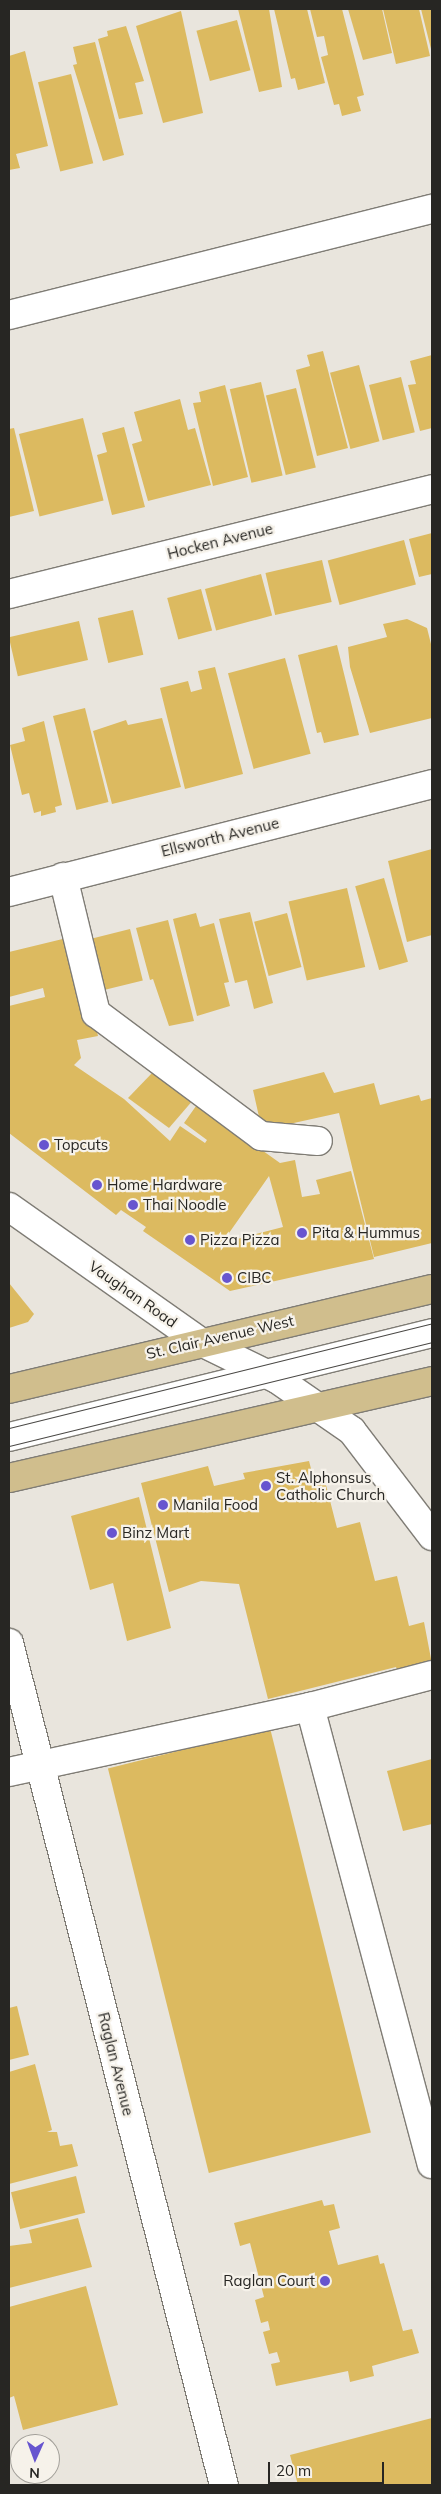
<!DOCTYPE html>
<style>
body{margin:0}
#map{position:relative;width:441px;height:2494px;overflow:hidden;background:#e9e5dd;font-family:Mulish,sans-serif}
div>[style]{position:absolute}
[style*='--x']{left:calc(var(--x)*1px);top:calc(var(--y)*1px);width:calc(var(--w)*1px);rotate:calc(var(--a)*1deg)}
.building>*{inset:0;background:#dcba60;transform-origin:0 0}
.roads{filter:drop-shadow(1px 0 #7f7c75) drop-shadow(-1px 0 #7f7c75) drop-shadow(0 1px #7f7c75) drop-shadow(0 -1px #7f7c75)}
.minor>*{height:28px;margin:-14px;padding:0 14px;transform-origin:14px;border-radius:14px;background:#fff}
.major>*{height:28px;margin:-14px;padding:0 14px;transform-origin:14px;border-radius:14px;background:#d0be8d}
.tram>*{height:1px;margin:-0.5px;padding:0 0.5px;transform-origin:0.5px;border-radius:0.5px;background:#4a4845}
.dots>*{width:14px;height:14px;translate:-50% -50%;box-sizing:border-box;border:2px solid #f6f2ea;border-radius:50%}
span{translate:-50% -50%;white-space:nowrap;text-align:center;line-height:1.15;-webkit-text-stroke:4.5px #f6f2ea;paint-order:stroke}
.street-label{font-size:15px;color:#272623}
.poi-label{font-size:15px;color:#272623}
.left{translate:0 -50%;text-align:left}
.right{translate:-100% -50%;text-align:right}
.frame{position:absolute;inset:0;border:10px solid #272623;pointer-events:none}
.north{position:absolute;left:10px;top:2434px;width:50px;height:50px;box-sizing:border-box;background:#f6f2ea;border:1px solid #a3a09a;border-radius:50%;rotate:182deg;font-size:14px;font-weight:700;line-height:20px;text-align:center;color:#272623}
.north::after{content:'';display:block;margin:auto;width:18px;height:22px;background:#6755cf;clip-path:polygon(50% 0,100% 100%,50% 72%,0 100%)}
.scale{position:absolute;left:268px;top:2462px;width:116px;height:22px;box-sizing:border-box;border:2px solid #272623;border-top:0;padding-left:6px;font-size:15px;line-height:18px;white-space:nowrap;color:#272623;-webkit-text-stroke:4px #f6f2ea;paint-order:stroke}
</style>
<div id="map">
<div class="building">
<i style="clip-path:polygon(238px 9px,269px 9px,282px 87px,259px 92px)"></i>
<i style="clip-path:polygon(274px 9px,307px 9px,325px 83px,298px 90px,295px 78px,291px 79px)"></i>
<i style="clip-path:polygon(310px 9px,342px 9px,364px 95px,357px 97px,361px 111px,342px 116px,339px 104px,334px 105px,321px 57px,328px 55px,324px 36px,317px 37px)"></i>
<i style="clip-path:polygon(348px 9px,382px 9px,392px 53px,363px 60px)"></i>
<i style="clip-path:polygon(383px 9px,419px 9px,430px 56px,396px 64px)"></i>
<i style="clip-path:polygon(421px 9px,432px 9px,432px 53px)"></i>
<i style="clip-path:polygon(181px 11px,203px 113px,163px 123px,136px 26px)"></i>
<i style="left:237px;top:20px;width:52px;height:42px;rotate:75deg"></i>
<i style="clip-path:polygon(126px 26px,144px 81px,135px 83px,143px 114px,119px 119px,98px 39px,108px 36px,107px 31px)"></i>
<i style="clip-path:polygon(95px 42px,124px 155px,103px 161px,73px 65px,77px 64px,73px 47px)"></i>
<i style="clip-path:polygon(25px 51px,48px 146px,16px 154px,20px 168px,9px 170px,9px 56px)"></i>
<i style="left:71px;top:74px;width:92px;height:34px;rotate:76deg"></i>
<i style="clip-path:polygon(323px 351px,348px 448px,317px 456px,296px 370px,310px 366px,307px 355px)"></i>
<i style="clip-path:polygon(432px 355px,432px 428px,420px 431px,408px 385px,416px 384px,410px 361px)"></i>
<i style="left:359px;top:365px;width:79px;height:30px;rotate:75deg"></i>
<i style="left:401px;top:377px;width:57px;height:33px;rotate:76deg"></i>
<i style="left:261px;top:382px;width:96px;height:32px;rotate:77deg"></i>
<i style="clip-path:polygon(225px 385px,248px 477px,213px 486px,193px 403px,201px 402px,199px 392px)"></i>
<i style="left:296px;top:388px;width:82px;height:31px;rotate:76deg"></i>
<i style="clip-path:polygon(180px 399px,188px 430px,195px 428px,211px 485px,148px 501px,132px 444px,142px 441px,134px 412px)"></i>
<i style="left:83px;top:418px;width:85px;height:66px;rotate:76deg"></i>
<i style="clip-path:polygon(124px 427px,145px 507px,112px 515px,97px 455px,107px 452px,102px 433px)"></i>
<i style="clip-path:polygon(14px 428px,34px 511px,9px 517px,9px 429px)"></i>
<i style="clip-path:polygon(432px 533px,432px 574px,419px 577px,409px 539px)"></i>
<i style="left:404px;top:540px;width:46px;height:79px;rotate:75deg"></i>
<i style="left:322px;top:560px;width:43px;height:58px;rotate:77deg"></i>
<i style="left:261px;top:574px;width:43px;height:58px;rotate:75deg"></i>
<i style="left:201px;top:589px;width:43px;height:35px;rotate:75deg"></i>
<i style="left:133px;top:610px;width:46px;height:36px;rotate:77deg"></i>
<i style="clip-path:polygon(407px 619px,427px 628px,432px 648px,432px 718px,370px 733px,350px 667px,348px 647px,387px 637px,383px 624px)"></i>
<i style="left:79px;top:621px;width:40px;height:72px;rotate:77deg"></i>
<i style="clip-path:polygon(337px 645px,359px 735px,324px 743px,321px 732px,317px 733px,298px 655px)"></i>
<i style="left:285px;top:658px;width:99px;height:59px;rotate:75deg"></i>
<i style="clip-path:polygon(215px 667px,243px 774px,185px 789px,160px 688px,188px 681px,191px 692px,202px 689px,198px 671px)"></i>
<i style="left:85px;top:708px;width:97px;height:33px;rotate:76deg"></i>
<i style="clip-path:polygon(162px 718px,181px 787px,112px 804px,93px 731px,126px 720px,128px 725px)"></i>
<i style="clip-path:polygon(44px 721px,62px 805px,55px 807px,56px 812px,41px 816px,41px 811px,34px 813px,29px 793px,22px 795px,10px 745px,25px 741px,22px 728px)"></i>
<i style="clip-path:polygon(432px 849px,432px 935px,407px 942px,388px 861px)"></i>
<i style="left:384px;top:878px;width:87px;height:30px;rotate:74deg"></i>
<i style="left:347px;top:888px;width:81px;height:60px;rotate:77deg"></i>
<i style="clip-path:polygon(250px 912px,273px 1003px,254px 1009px,247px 980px,235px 983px,219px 919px)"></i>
<i style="clip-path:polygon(196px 913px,200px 927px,214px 923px,229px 982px,224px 983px,230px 1006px,197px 1016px,173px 919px)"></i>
<i style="left:287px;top:913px;width:56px;height:34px;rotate:75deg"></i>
<i style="clip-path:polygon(168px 920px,194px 1021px,169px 1026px,153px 979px,150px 980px,136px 928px)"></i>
<i style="left:130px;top:929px;width:53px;height:40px;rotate:76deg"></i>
<i style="clip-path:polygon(evenodd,75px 936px,98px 1036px,77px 1040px,81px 1058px,74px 1065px,124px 1099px,170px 1141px,180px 1126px,205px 1143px,207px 1140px,184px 1123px,201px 1099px,221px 1121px,280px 1163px,295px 1160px,302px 1197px,320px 1194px,316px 1180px,351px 1171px,374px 1259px,230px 1291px,143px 1231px,146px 1227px,121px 1210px,116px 1215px,9px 1133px,9px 1006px,45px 997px,43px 988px,9px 997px,9px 952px,75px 936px,269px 1176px,283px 1227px,222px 1243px,269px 1176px)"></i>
<i style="clip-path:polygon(154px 1071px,194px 1099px,169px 1128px,128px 1098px)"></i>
<i style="clip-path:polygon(324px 1072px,334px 1093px,374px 1083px,380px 1105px,419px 1095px,421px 1101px,432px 1098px,432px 1243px,374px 1257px,339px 1113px,262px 1130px,253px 1090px)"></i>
<i style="clip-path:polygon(9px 1283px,34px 1314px,28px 1322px,9px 1328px)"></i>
<i style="clip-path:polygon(309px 1461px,315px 1484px,325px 1481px,337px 1528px,360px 1522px,375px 1581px,397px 1576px,409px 1626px,424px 1622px,432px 1664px,398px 1672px,396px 1667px,268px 1699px,239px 1584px,201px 1581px,169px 1592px,141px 1483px,208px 1466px,214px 1486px,245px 1479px,243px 1473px)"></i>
<i style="clip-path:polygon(139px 1497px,171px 1628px,127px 1641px,113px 1583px,90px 1590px,71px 1516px)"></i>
<i style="left:270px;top:1728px;width:417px;height:167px;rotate:76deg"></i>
<i style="clip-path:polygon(432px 1759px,432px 1824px,403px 1831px,387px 1771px)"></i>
<i style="clip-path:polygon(17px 2006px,29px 2055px,9px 2060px,9px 2008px)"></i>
<i style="clip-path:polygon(35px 2064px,52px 2130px,47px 2132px,57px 2132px,60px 2146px,72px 2144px,78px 2166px,9px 2184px,9px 2072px)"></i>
<i style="left:76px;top:2176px;width:38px;height:67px;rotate:76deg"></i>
<i style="clip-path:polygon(322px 2200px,324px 2206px,334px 2204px,340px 2228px,329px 2231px,338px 2265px,378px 2255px,380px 2264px,384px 2263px,403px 2331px,412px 2329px,419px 2353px,372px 2366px,374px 2376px,350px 2382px,348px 2371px,276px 2386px,271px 2364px,280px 2362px,277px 2352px,269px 2354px,263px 2332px,270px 2330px,268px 2321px,261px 2323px,255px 2300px,264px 2297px,250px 2243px,240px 2246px,234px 2223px)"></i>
<i style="clip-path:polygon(78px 2218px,92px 2267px,9px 2288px,9px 2246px,32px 2243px,29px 2230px)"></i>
<i style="clip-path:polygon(86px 2286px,118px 2405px,23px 2430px,14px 2396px,9px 2398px,9px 2307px)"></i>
<i style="clip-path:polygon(432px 2418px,432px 2485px,298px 2485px,290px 2455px)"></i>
</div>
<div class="roads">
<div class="minor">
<i style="--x:9;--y:315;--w:436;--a:-14.1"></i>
<i style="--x:9;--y:594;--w:436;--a:-13.9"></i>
<i style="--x:63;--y:877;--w:140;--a:76.4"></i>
<i style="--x:96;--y:1013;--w:206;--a:36.7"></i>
<i style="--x:261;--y:1136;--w:57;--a:5"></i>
<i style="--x:9;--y:892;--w:437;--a:-14.3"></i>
<i style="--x:9;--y:1207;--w:232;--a:35.2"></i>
<i style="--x:199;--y:1341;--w:87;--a:26"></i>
<i style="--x:277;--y:1379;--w:91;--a:34.7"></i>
<i style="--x:352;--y:1431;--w:132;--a:52.7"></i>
<i style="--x:9;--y:1437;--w:436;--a:-13.8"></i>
<i style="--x:9;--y:1643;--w:869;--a:75.68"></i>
<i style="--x:310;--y:1707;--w:473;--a:75.1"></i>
<i style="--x:9;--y:1772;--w:308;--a:-12.2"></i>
<i style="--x:310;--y:1707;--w:126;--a:-14.7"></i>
</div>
<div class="major">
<i style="--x:9;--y:1389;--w:435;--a:-13.3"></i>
<i style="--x:9;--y:1478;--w:434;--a:-12.9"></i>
</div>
</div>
<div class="tram">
<i style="--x:9;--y:1428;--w:436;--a:-13.9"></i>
<i style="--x:9;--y:1446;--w:436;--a:-13.8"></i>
</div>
<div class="dots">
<i style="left:44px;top:1145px;background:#6755cf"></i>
<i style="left:97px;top:1185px;background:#6755cf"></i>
<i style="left:133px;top:1205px;background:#6755cf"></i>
<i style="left:302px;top:1233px;background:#6755cf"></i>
<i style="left:190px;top:1240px;background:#6755cf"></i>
<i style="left:227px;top:1278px;background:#6755cf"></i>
<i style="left:266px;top:1486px;background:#6755cf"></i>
<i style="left:163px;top:1505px;background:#6755cf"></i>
<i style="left:112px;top:1533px;background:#6755cf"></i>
<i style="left:325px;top:2281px;background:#6755cf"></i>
</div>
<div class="street-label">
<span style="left:220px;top:541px;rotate:-14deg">Hocken Avenue</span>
<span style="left:220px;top:837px;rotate:-14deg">Ellsworth Avenue</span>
<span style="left:133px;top:1294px;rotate:35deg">Vaughan Road</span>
<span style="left:220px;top:1337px;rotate:-13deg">St. Clair Avenue West</span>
<span style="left:116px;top:2064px;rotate:76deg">Raglan Avenue</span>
</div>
<div class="poi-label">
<span class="left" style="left:54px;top:1145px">Topcuts</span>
<span class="left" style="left:107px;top:1185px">Home Hardware</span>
<span class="left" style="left:143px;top:1205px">Thai Noodle</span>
<span class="left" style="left:312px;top:1233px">Pita &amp; Hummus</span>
<span class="left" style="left:200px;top:1240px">Pizza Pizza</span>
<span class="left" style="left:237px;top:1278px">CIBC</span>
<span class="left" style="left:276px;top:1486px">St. Alphonsus<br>Catholic Church</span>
<span class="left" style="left:173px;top:1505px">Manila Food</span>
<span class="left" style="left:122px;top:1533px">Binz Mart</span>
<span class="right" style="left:315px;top:2281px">Raglan Court</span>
</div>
<div class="frame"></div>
<div class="north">N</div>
<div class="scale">20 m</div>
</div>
